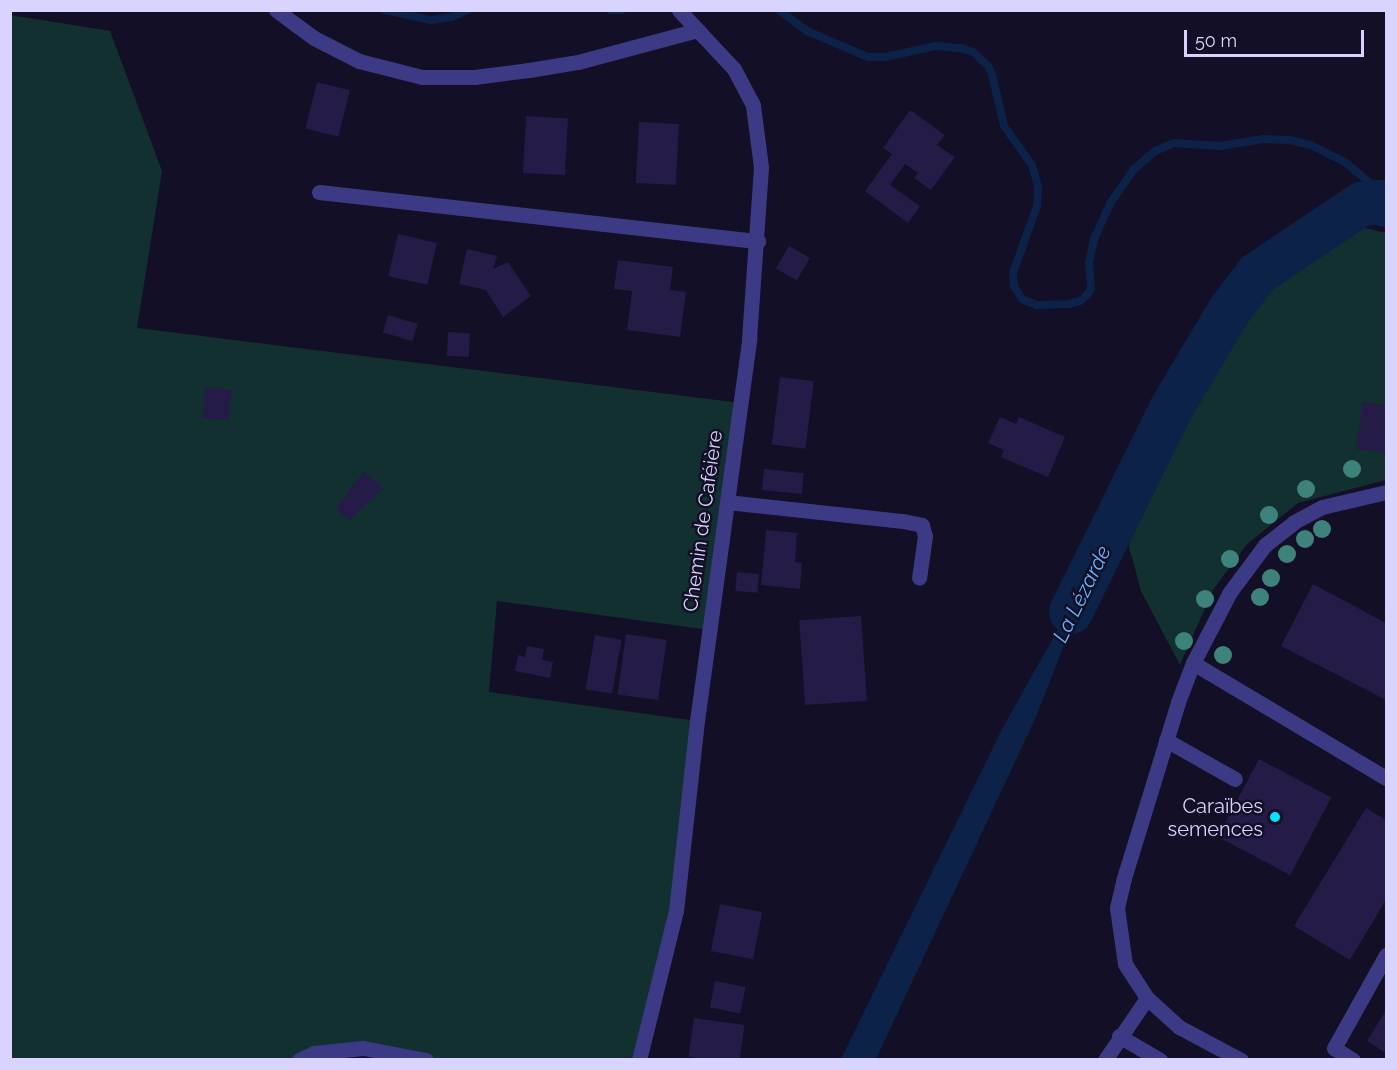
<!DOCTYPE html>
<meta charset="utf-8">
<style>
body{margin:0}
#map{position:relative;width:1397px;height:1070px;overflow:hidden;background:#130f26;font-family:Raleway,sans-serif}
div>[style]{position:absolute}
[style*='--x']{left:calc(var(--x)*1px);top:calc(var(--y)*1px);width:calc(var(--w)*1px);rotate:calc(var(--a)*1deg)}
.green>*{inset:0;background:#12302f}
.water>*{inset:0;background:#0c2248}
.stream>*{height:8px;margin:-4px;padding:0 4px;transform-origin:4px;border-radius:4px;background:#0c2248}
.river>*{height:44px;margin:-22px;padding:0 22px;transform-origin:22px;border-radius:22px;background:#0c2248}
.building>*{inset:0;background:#241b47;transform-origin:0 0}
.minor>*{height:15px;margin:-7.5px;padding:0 7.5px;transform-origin:7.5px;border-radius:7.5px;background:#3d3a85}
.trees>*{width:18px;height:18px;margin:-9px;border-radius:50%;background:#3d827b}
.dots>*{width:16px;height:16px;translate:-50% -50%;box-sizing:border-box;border:3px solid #130f26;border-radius:50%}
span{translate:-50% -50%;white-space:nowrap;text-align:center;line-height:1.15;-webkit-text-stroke:5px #130f26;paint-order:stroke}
.street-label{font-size:20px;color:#d9d4ff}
.poi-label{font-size:20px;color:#d9d4ff}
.right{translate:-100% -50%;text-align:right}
.water-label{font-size:21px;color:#62b6ff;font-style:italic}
.frame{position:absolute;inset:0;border:12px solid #d9d4ff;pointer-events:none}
.scale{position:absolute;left:1184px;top:30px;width:180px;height:27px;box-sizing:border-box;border:3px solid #d9d4ff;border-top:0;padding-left:8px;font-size:18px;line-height:21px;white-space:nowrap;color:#d9d4ff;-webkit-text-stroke:4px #130f26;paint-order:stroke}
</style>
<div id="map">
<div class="green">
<i style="clip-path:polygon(10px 15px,110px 31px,162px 171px,137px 328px,741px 403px,710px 630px,497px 601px,489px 692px,697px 721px,676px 911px,639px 1059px,426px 1060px,363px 1048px,299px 1060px,11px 1059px)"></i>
<i style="clip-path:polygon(1361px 227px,1386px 233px,1386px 480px,1298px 503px,1247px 544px,1213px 590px,1180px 665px,1141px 591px,1129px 547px,1132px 520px,1145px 488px,1218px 346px,1268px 281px,1292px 259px,1341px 231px)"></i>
</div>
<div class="water">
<i style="clip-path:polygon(1097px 560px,1036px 717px,876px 1059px,841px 1059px,1002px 729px)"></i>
</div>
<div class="stream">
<i style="--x:385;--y:10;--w:46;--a:12.5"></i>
<i style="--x:430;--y:20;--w:22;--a:-8"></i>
<i style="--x:452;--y:17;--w:17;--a:-25"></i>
<i style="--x:611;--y:10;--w:11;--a:0"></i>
<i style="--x:779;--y:10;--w:35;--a:37"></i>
<i style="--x:807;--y:31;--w:66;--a:23.1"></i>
<i style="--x:868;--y:57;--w:17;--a:0"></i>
<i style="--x:885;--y:57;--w:52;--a:-12.2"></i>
<i style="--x:936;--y:46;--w:25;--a:5"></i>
<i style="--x:961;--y:48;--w:13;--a:18"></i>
<i style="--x:973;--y:52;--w:21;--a:43"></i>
<i style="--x:988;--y:66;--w:9;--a:63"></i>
<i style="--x:992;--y:74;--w:53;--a:77"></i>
<i style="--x:1004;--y:126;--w:48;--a:54.3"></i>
<i style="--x:1032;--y:165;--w:22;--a:74"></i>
<i style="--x:1038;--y:186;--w:20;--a:93"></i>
<i style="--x:1037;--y:206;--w:71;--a:109.7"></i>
<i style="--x:1013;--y:273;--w:13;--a:86"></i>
<i style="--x:1014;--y:286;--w:15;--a:58"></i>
<i style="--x:1022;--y:299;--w:16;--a:22"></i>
<i style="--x:1037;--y:305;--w:31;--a:-2"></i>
<i style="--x:1068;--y:304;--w:12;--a:-14"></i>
<i style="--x:1080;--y:301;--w:9;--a:-41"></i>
<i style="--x:1087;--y:295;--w:7;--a:-56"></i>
<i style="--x:1091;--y:289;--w:26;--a:-94"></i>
<i style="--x:1089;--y:263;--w:25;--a:-78"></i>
<i style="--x:1094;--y:239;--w:41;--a:-65.3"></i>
<i style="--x:1111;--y:202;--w:39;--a:-55"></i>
<i style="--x:1133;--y:170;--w:29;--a:-41"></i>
<i style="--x:1155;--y:151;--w:21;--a:-23"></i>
<i style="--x:1174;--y:143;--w:46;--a:3.7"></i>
<i style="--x:1220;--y:146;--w:44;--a:-9.2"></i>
<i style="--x:1263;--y:139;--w:26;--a:2"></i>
<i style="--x:1289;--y:140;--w:23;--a:13"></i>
<i style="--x:1311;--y:145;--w:38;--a:27"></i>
<i style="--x:1345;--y:162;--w:33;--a:40"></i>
<i style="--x:1370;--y:183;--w:14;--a:90"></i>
<i style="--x:1370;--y:197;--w:11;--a:142"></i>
</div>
<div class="river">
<i style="--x:1071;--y:612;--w:226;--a:-63.8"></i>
<i style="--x:1171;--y:409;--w:114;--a:-59.4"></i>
<i style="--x:1229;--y:311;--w:46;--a:-52.9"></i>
<i style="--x:1257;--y:274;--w:125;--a:-33.9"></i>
<i style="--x:1361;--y:204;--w:18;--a:-6"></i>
<i style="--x:1379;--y:202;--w:8;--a:23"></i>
</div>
<div class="building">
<i style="left:317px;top:82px;width:34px;height:48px;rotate:14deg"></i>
<i style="clip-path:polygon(910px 110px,945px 135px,937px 145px,955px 157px,931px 190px,914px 178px,918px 173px,905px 164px,890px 185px,920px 206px,908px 223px,865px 191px,892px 154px,883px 148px)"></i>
<i style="left:526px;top:116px;width:42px;height:57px;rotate:3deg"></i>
<i style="left:639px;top:122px;width:40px;height:61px;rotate:3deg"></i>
<i style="left:398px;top:234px;width:40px;height:43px;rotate:13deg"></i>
<i style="left:789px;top:246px;width:24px;height:26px;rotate:30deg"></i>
<i style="clip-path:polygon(467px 249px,497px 256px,493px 269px,508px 262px,531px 296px,503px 317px,486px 290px,459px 284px)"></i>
<i style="clip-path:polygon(618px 260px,673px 267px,670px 290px,686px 292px,680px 337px,627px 330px,632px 291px,614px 289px)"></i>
<i style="left:388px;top:315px;width:31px;height:18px;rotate:17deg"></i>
<i style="left:448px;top:332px;width:22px;height:24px;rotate:3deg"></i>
<i style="left:780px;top:377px;width:34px;height:68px;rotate:7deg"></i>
<i style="left:205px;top:387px;width:27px;height:31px;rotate:6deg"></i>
<i style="clip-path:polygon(1363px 402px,1386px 405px,1386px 453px,1356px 449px)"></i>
<i style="clip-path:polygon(1000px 417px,1016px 424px,1019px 417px,1065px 437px,1048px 477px,1001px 457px,1004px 450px,988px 443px)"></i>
<i style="left:764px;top:469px;width:40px;height:21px;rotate:6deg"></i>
<i style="clip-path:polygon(364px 472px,383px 488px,350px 520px,335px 508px)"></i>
<i style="clip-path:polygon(766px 530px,797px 533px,795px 562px,802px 563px,800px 589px,761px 585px)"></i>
<i style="left:737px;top:572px;width:22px;height:19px;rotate:5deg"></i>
<i style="clip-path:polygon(1313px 584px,1386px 623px,1386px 700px,1281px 646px)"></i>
<i style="left:861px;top:616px;width:85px;height:62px;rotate:86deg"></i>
<i style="left:626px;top:634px;width:41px;height:61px;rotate:8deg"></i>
<i style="left:595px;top:635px;width:27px;height:55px;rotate:10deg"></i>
<i style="clip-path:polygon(527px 646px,544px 649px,542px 660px,553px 662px,550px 678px,515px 671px,518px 655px,525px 657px)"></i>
<i style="left:1259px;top:759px;width:82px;height:88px;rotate:28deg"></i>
<i style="clip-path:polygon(1366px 808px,1386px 820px,1386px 900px,1350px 960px,1294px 926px)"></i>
<i style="left:720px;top:904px;width:43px;height:48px;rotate:11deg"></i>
<i style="left:715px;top:981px;width:31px;height:27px;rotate:11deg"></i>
<i style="clip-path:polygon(1386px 1010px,1386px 1053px,1367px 1041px)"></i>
<i style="left:694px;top:1018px;width:51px;height:39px;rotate:8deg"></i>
</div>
<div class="minor">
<i style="--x:276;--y:10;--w:47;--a:36.4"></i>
<i style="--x:314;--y:38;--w:51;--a:27.1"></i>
<i style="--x:359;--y:61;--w:65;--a:14.3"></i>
<i style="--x:422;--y:77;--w:52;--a:0"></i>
<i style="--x:474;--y:77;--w:55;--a:-7.3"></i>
<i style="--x:529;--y:70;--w:50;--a:-9.3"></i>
<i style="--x:578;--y:62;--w:124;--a:-14.9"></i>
<i style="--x:319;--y:192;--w:442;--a:6.4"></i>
<i style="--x:727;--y:502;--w:177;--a:6.2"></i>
<i style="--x:903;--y:521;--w:19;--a:12"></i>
<i style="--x:922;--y:525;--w:11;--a:75"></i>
<i style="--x:925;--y:536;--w:42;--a:98.1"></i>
<i style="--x:1193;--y:663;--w:225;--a:30.8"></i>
<i style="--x:1166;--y:740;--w:79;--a:29.5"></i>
<i style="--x:1119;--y:1036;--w:48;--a:30.3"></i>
<i style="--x:299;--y:1060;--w:17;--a:-25"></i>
<i style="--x:314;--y:1053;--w:49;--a:-5.8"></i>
<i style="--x:363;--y:1048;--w:64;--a:10.8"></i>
<i style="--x:639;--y:1060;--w:154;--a:-76.1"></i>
<i style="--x:676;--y:911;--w:191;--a:-83.7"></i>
<i style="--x:697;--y:721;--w:386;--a:-82.2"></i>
<i style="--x:749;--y:339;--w:172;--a:-86"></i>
<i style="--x:761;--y:167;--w:63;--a:-97.4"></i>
<i style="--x:753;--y:105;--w:41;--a:-117.8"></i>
<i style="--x:734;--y:69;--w:81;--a:-133"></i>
<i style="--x:1105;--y:1060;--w:75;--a:-55.9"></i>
<i style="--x:1241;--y:1060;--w:70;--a:-152"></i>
<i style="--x:1179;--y:1027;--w:43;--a:-137.8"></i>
<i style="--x:1147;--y:998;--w:40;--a:-122.9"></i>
<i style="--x:1125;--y:964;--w:57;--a:-98.1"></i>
<i style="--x:1117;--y:908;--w:31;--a:-77"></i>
<i style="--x:1124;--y:878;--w:184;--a:-72.9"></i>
<i style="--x:1178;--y:702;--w:42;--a:-69"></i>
<i style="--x:1193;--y:663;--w:80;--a:-62.5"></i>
<i style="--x:1230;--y:592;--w:59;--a:-53.3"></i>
<i style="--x:1265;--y:545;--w:37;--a:-38"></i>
<i style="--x:1294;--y:522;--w:32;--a:-28"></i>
<i style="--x:1322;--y:507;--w:66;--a:-13.2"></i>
<i style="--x:1353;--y:1060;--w:22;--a:-148"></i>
<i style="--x:1334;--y:1048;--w:107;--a:-60.8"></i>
</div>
<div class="trees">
<i style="left:1352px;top:469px"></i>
<i style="left:1306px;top:489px"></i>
<i style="left:1269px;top:515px"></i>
<i style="left:1322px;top:529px"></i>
<i style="left:1305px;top:539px"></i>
<i style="left:1287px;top:554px"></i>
<i style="left:1230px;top:559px"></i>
<i style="left:1271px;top:578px"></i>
<i style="left:1260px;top:597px"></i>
<i style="left:1205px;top:599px"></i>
<i style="left:1184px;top:641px"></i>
<i style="left:1223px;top:655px"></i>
</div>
<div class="dots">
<i style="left:1275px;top:817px;background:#00e5ff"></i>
</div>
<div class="street-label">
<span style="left:703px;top:521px;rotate:-82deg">Chemin de Caféière</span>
</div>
<div class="poi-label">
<span class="right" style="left:1263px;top:818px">Caraïbes<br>semences</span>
</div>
<div class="water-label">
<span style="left:1082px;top:594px;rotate:-64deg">La Lézarde</span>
</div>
<div class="frame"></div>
<div class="scale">50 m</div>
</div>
